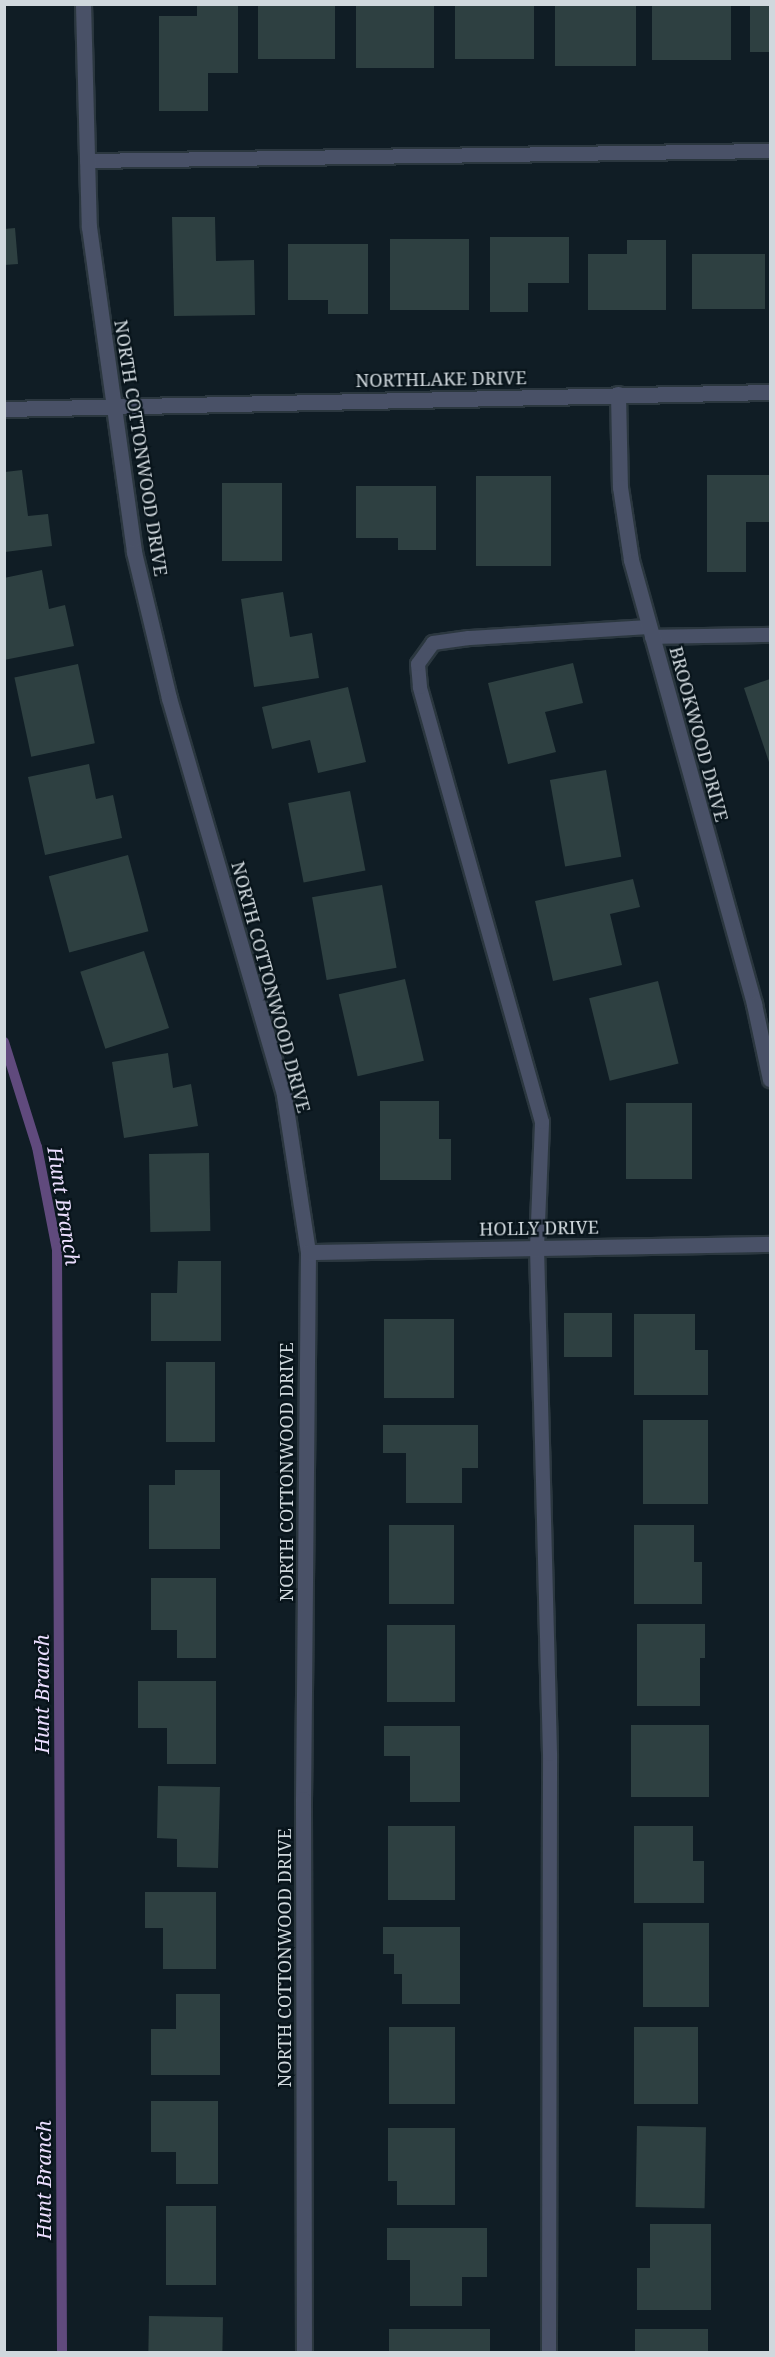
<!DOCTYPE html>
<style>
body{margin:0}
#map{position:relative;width:775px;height:2357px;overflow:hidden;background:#101d25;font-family:"Noto Serif",serif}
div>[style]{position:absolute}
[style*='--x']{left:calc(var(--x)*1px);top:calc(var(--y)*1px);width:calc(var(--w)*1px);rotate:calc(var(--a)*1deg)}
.stream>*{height:10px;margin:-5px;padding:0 5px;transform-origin:5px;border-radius:5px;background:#604a7d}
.building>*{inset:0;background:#2e4041;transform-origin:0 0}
.roads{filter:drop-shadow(2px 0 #2b373f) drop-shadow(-2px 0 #2b373f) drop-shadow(0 2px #2b373f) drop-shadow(0 -2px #2b373f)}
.service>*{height:14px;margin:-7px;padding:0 7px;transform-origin:7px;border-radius:7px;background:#495167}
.minor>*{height:15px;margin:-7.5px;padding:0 7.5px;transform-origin:7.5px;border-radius:7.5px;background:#495167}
span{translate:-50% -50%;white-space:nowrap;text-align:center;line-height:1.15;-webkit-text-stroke:4.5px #08141b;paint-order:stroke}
.street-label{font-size:18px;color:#d0d8dd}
.water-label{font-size:20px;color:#ebdefe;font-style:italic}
.frame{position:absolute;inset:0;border:6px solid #d0d8dd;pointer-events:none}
</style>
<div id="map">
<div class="stream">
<i style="--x:4;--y:1042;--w:110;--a:72.6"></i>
<i style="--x:37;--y:1147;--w:105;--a:79"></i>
<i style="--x:57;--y:1250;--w:1102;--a:89.74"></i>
</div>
<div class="building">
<i style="clip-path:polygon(197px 4px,238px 4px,238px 73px,208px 73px,208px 111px,159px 111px,159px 16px,197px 16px)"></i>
<i style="left:258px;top:4px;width:77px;height:55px"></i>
<i style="left:356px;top:4px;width:78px;height:64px"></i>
<i style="left:455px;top:4px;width:79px;height:55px"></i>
<i style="left:555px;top:4px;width:81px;height:62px"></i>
<i style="left:652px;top:4px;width:79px;height:56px"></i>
<i style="left:750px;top:4px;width:20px;height:48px"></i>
<i style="clip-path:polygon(172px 217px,215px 217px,216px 261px,254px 260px,255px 315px,174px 316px)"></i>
<i style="clip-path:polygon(15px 228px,18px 264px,4px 265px,4px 229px)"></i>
<i style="clip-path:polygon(490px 237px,569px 237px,569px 283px,528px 283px,528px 312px,490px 312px)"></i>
<i style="left:390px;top:239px;width:79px;height:71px"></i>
<i style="clip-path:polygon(627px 240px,666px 240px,666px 310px,588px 310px,588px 254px,627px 254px)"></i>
<i style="clip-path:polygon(288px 244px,368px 244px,368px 314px,328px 314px,328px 300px,288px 300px)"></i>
<i style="left:692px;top:254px;width:73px;height:55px"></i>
<i style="clip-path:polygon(22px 470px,28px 516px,48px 514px,52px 546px,5px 552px,5px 472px)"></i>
<i style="clip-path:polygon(707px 475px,770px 475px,770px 522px,746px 522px,746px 572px,707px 572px)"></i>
<i style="left:476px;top:476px;width:75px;height:90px"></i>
<i style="left:222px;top:483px;width:60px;height:78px"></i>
<i style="clip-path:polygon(356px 486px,436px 486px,436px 550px,398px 550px,398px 538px,356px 538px)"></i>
<i style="clip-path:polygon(42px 570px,49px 609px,65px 605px,74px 646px,4px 660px,4px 578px)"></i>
<i style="clip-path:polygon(283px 592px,290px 637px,312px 633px,319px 678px,254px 687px,241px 599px)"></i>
<i style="clip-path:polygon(573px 663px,583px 703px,545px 712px,556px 752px,508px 764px,488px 683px)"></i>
<i style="left:78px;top:664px;width:81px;height:65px;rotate:78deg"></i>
<i style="clip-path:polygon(770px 679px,770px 765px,744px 688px)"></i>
<i style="clip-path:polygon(348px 687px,366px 762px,318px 773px,310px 740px,272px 749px,262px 707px)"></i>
<i style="clip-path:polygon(89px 764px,96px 799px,113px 795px,122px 838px,45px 855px,28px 777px)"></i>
<i style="left:606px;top:770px;width:88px;height:57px;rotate:80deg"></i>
<i style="left:350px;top:791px;width:81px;height:63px;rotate:79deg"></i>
<i style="left:128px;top:855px;width:79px;height:82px;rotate:75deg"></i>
<i style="clip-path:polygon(633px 879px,640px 907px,610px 914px,622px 965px,553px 981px,535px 901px)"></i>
<i style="left:382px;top:885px;width:84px;height:71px;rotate:80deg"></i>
<i style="left:144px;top:951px;width:81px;height:67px;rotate:72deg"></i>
<i style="left:405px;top:979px;width:84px;height:68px;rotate:77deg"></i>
<i style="left:658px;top:981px;width:85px;height:71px;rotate:76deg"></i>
<i style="clip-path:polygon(168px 1053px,173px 1088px,191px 1084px,198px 1126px,124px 1138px,112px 1062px)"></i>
<i style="clip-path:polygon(380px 1101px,439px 1101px,439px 1139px,451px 1139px,451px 1180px,380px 1180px)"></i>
<i style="left:626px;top:1103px;width:66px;height:76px"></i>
<i style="left:209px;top:1153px;width:78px;height:60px;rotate:89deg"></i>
<i style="clip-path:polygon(178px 1261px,221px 1261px,221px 1341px,151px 1341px,151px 1293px,177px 1293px)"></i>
<i style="left:564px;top:1313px;width:48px;height:44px"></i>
<i style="clip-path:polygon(634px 1314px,695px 1314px,695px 1350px,708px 1350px,708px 1395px,634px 1395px)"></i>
<i style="left:384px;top:1319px;width:70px;height:79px"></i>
<i style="left:166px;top:1362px;width:49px;height:80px"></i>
<i style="left:643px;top:1420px;width:65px;height:84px"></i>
<i style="clip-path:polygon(383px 1425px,478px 1425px,478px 1468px,462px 1468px,462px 1503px,406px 1503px,406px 1453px,383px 1453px)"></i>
<i style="clip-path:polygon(175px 1470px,220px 1470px,220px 1549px,149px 1549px,149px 1485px,175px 1485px)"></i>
<i style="left:389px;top:1525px;width:65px;height:79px"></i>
<i style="clip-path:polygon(634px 1525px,694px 1525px,694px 1562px,702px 1562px,702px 1604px,634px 1604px)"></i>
<i style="clip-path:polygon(151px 1578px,216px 1578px,216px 1658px,177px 1658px,177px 1630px,151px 1630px)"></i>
<i style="clip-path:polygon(637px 1624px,705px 1624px,705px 1658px,700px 1658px,700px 1706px,637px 1706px)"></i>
<i style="left:387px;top:1625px;width:68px;height:77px"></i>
<i style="clip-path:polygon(138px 1681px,216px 1681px,216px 1764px,167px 1764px,167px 1728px,138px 1728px)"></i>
<i style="left:631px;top:1725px;width:78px;height:72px"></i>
<i style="clip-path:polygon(384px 1726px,460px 1726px,460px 1802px,410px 1802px,410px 1756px,384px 1756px)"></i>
<i style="clip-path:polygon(158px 1786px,220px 1787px,218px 1868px,177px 1867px,177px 1839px,157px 1838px)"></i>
<i style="left:455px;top:1826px;width:74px;height:67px;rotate:90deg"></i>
<i style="clip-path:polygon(634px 1826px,693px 1826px,693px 1861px,704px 1861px,704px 1903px,634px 1903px)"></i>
<i style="clip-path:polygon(145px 1892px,216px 1892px,216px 1969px,163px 1969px,163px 1928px,145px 1928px)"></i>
<i style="left:643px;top:1923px;width:66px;height:84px"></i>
<i style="clip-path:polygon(383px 1927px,460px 1927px,460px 2004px,402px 2004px,402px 1974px,394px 1974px,394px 1954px,383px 1954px)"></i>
<i style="clip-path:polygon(176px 1994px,220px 1994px,220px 2075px,151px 2075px,151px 2029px,176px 2029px)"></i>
<i style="left:389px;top:2027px;width:66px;height:77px"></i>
<i style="left:634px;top:2027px;width:64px;height:77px"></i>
<i style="clip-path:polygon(151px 2101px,218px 2101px,218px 2184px,176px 2184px,176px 2152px,151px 2152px)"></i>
<i style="left:637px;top:2126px;width:69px;height:81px;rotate:1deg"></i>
<i style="clip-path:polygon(388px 2128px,455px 2128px,455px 2205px,397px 2205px,397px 2181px,388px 2181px)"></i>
<i style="left:166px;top:2206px;width:50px;height:79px"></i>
<i style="clip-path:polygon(650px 2224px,711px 2224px,711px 2310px,637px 2310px,637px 2268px,650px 2268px)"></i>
<i style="clip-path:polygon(387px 2228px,487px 2228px,487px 2277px,462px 2277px,462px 2306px,410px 2306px,410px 2260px,387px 2260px)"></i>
<i style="left:149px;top:2316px;width:74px;height:36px;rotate:1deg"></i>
<i style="left:389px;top:2329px;width:101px;height:23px"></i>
<i style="left:635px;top:2329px;width:73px;height:23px"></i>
</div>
<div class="roads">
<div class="service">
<i style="--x:87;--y:161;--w:683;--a:-0.84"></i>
<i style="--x:652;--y:637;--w:118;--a:-1"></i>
<i style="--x:549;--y:2352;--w:598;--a:-89.9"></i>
<i style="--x:550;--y:1754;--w:506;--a:-91.47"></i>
<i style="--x:537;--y:1248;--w:126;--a:-87.7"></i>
<i style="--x:542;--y:1122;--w:452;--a:-105.7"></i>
<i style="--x:420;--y:687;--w:23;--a:-95"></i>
<i style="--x:418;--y:664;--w:26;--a:-54"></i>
<i style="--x:433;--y:643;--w:36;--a:-8"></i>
<i style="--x:469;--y:638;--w:181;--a:-3.5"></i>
</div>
<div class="minor">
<i style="--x:83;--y:4;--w:223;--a:88.5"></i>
<i style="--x:89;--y:227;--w:328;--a:82.1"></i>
<i style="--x:134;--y:552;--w:150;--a:76.5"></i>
<i style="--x:169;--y:698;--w:413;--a:73.8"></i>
<i style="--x:284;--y:1095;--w:159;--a:81.3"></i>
<i style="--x:308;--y:1252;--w:547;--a:90.52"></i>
<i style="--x:303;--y:1799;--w:553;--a:89.9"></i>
<i style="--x:618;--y:394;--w:93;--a:88.8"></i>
<i style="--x:620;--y:487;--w:74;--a:81.4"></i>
<i style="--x:631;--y:560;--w:461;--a:74.5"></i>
<i style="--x:754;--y:1004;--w:77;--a:78"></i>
<i style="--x:4;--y:409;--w:766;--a:-1.27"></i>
<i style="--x:308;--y:1252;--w:462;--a:-1"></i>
</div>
</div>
<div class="street-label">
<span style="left:441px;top:379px;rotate:-1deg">NORTHLAKE DRIVE</span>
<span style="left:141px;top:448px;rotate:81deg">NORTH COTTONWOOD DRIVE</span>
<span style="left:699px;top:734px;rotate:75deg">BROOKWOOD DRIVE</span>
<span style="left:271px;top:987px;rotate:75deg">NORTH COTTONWOOD DRIVE</span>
<span style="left:539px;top:1228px;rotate:-1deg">HOLLY DRIVE</span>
<span style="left:286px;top:1472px;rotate:-90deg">NORTH COTTONWOOD DRIVE</span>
<span style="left:284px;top:1958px;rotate:-90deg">NORTH COTTONWOOD DRIVE</span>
</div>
<div class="water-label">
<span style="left:64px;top:1206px;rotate:81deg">Hunt Branch</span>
<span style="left:41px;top:1694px;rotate:-90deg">Hunt Branch</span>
<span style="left:43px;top:2180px;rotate:-90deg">Hunt Branch</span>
</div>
<div class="frame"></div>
</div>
